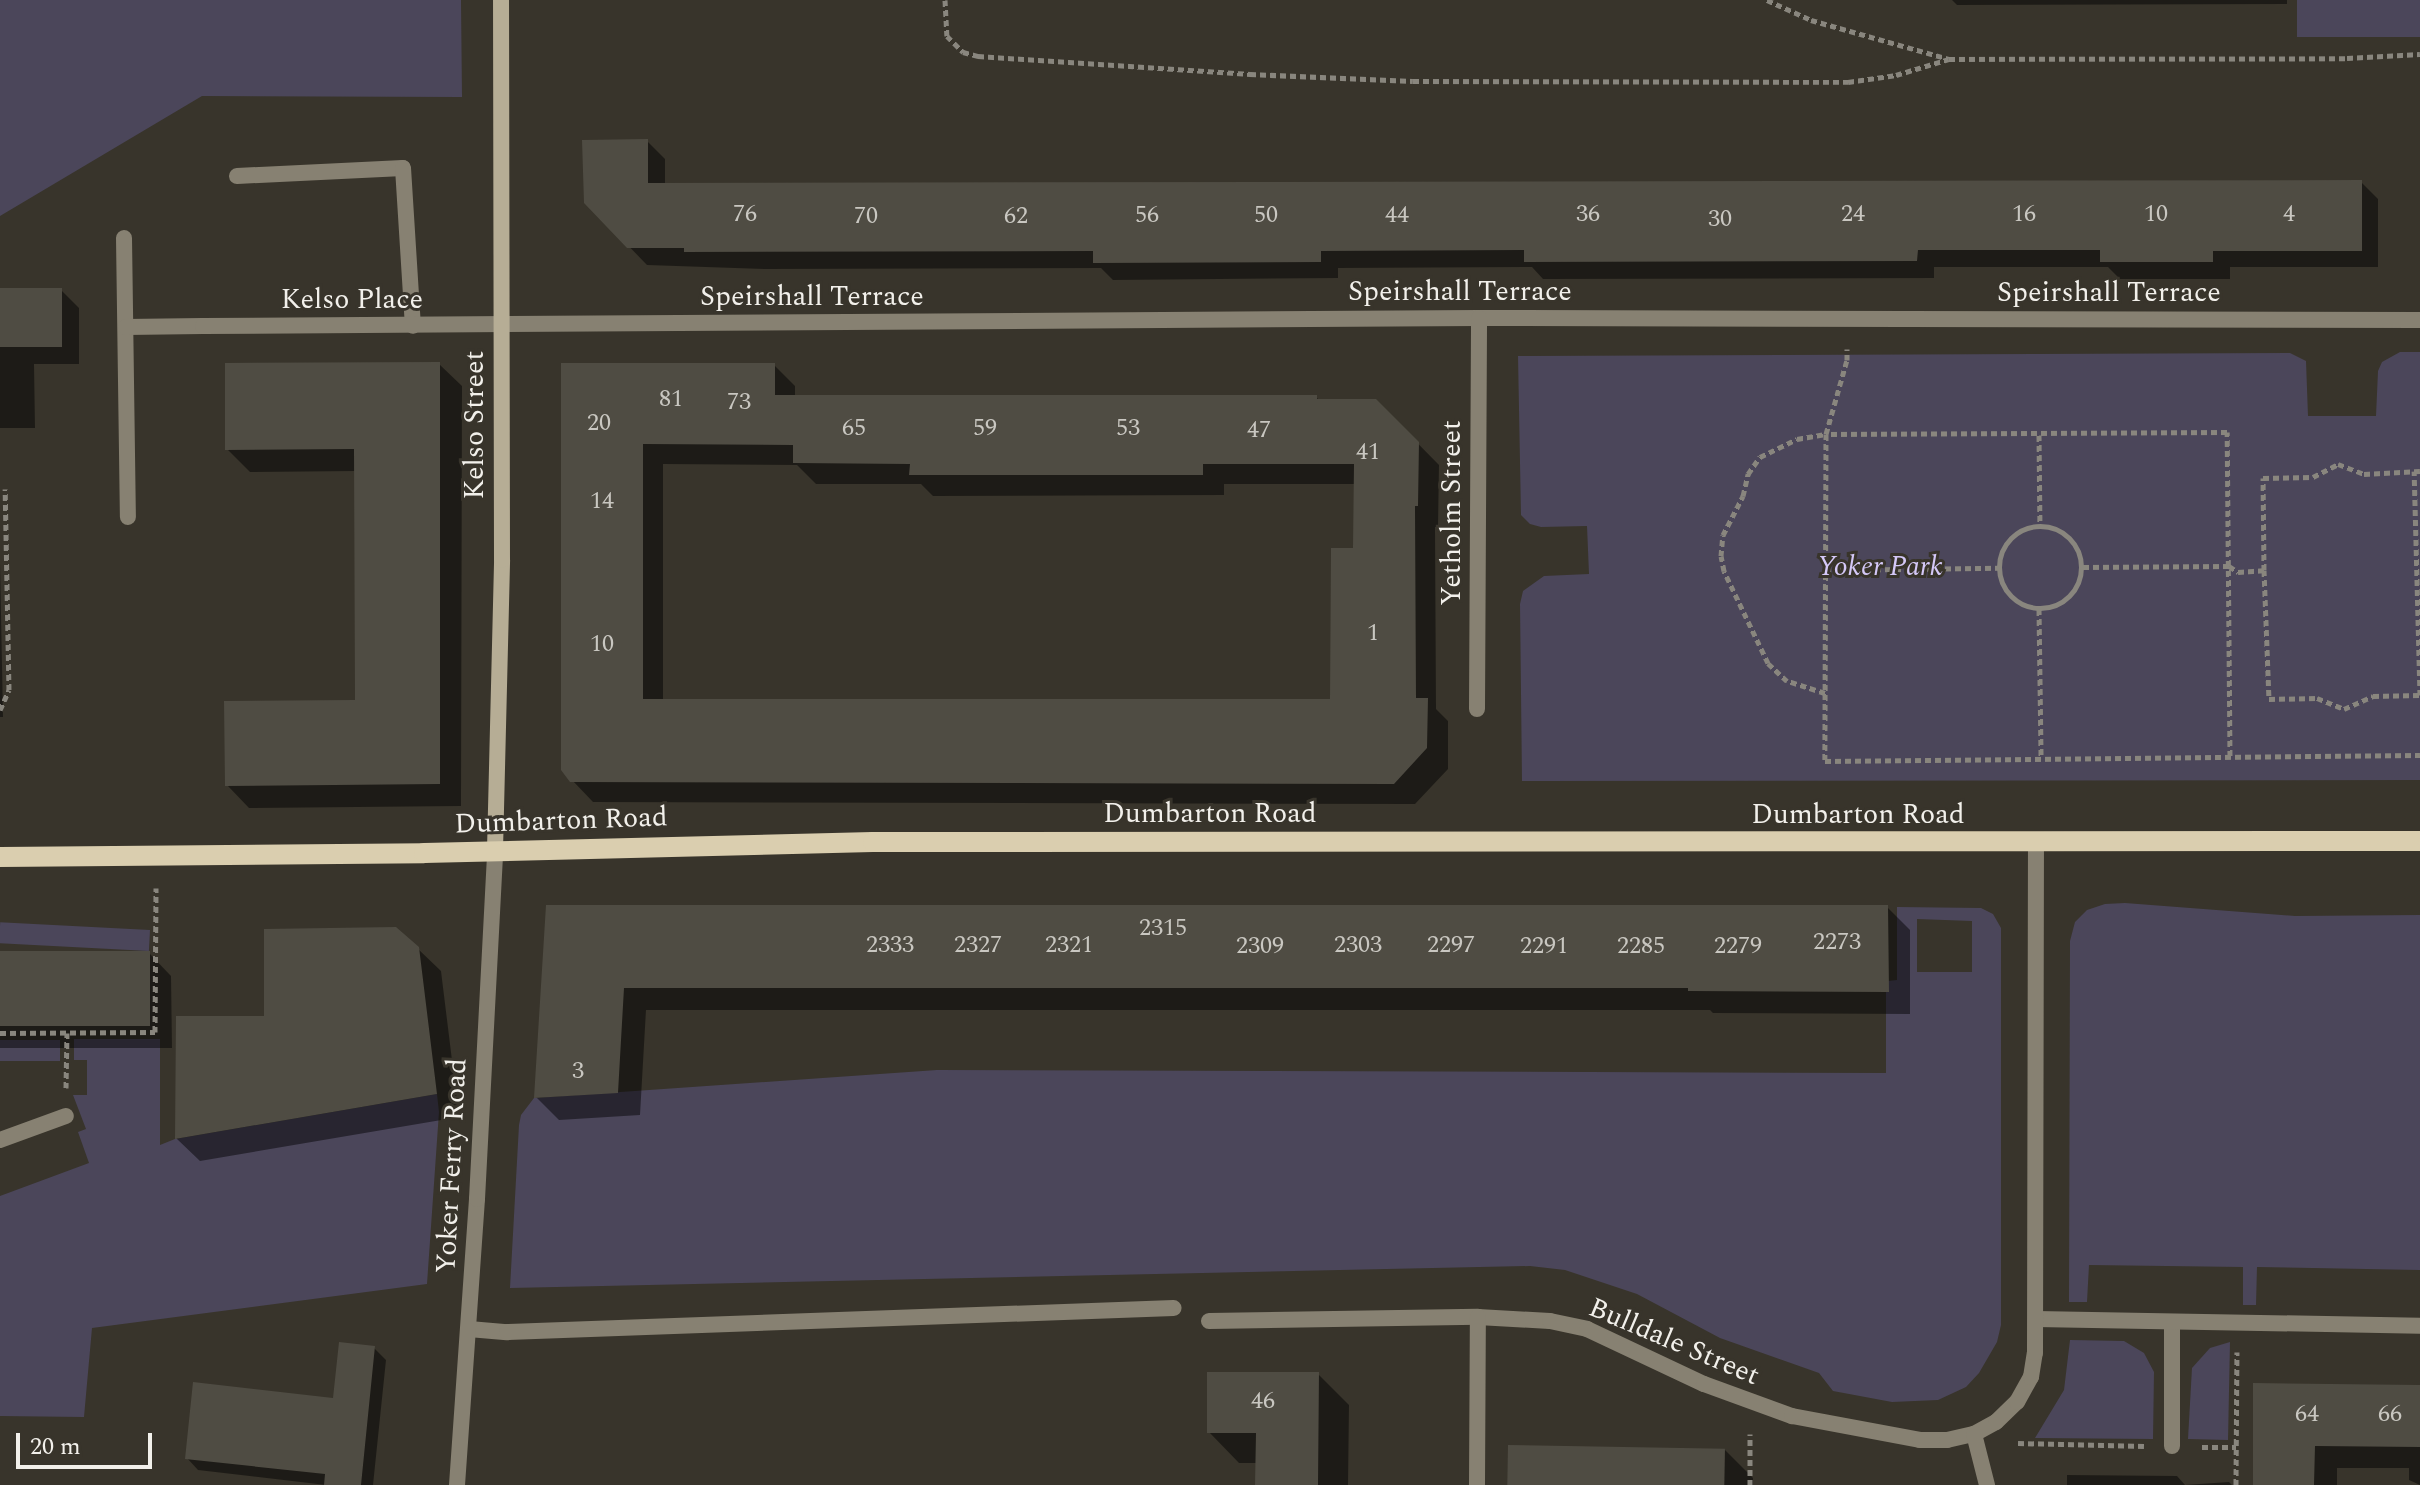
<!DOCTYPE html>
<style>
body{margin:0}
#map{position:relative;width:2420px;height:1485px;overflow:hidden;background:#38342b;font-family:Spectral,serif}
div>[style]{position:absolute}
[style*='--x']{left:calc(var(--x)*1px);top:calc(var(--y)*1px);width:calc(var(--w)*1px);rotate:calc(var(--a)*1deg)}
.green>*{inset:0;background:#4b465a;transform-origin:0 0}
.shadow>*{inset:0;background:#0007}
.building>*{inset:0;background:#4f4c43;transform-origin:0 0}
.path>*{height:5px;margin-top:-2.5px;transform-origin:0;background:repeating-linear-gradient(90deg,#89867e 0 6px,transparent 0 10px)}
.path>.ring{margin:-2.5px;padding:0;box-sizing:content-box;background:none;border:5px solid #89867e;border-radius:50%}
.lane>*{height:16px;margin:-8px;padding:0 8px;transform-origin:8px;border-radius:8px;background:#878172}
.street>*{height:16px;margin:-8px;padding:0 8px;transform-origin:8px;border-radius:8px;background:#878172}
.secondary>*{height:16px;margin:-8px;padding:0 8px;transform-origin:8px;border-radius:8px;background:#b6ad95}
.primary>*{height:20px;margin:-10px;padding:0 10px;transform-origin:10px;border-radius:10px;background:#daceaf}
span{translate:-50% -50%;white-space:nowrap;text-align:center;line-height:1.15;-webkit-text-stroke:6px #38342b;paint-order:stroke}
.number-label{font-size:24px;color:#c9c7c1}
.number-label span{-webkit-text-stroke-width:0}
.street-label{font-size:28px;color:#f2f0eb}
.park-label{font-size:28px;color:#d4c8f7;font-style:italic}
.scale{position:absolute;left:16px;top:1433px;width:136px;height:36px;box-sizing:border-box;border:4px solid #f2f0eb;border-top:0;padding-left:10px;font-size:24px;line-height:28px;white-space:nowrap;color:#f2f0eb;-webkit-text-stroke:6px #38342b;paint-order:stroke}
</style>
<div id="map">
<div class="green">
<i style="clip-path:polygon(0 0,461px 0,462px 97px,202px 96px,0 216px)"></i>
<i style="left:2297px;top:0;width:123px;height:37px"></i>
<i style="clip-path:polygon(2400px 352px,2420px 352px,2420px 780px,1522px 781px,1520px 604px,1523px 591px,1544px 576px,1589px 574px,1587px 526px,1541px 527px,1530px 524px,1521px 515px,1518px 356px,2290px 353px,2306px 361px,2308px 416px,2376px 416px,2378px 371px,2382px 362px)"></i>
<i style="clip-path:polygon(2125px 903px,2295px 916px,2420px 915px,2420px 1270px,2257px 1267px,2256px 1305px,2243px 1305px,2243px 1267px,2089px 1265px,2087px 1302px,2069px 1302px,2070px 941px,2075px 922px,2087px 910px,2105px 904px)"></i>
<i style="clip-path:polygon(evenodd,1897px 907px,1981px 908px,1993px 914px,2001px 928px,2001px 1325px,1997px 1342px,1979px 1373px,1966px 1387px,1938px 1400px,1892px 1402px,1833px 1391px,1819px 1373px,1720px 1338px,1637px 1294px,1565px 1270px,1530px 1266px,510px 1288px,519px 1125px,521px 1115px,534px 1098px,937px 1070px,1886px 1073px,1886px 992px,1888px 981px,1897px 980px,1897px 907px,1917px 919px,1972px 921px,1972px 972px,1917px 972px,1917px 919px)"></i>
<i style="left:150px;top:930px;width:21px;height:150px;rotate:93deg"></i>
<i style="clip-path:polygon(74px 1039px,160px 1039px,160px 1145px,175px 1139px,437px 1094px,439px 1112px,427px 1284px,92px 1328px,84px 1417px,0 1416px,0 1196px,89px 1163px,78px 1132px,86px 1129px,73px 1095px,87px 1095px,87px 1060px,74px 1060px)"></i>
<i style="left:0;top:1040px;width:60px;height:21px"></i>
<i style="clip-path:polygon(2070px 1340px,2124px 1341px,2144px 1353px,2154px 1372px,2153px 1439px,2035px 1438px,2064px 1390px)"></i>
<i style="clip-path:polygon(2230px 1342px,2228px 1440px,2188px 1439px,2192px 1368px,2210px 1348px)"></i>
</div>
<div class="shadow">
<i style="clip-path:polygon(1952px 0,2287px 0,2287px 4px,1957px 5px)"></i>
<i style="clip-path:polygon(647px 141px,665px 159px,665px 185px,2361px 182px,2378px 199px,2378px 267px,2230px 267px,2230px 279px,2120px 279px,2108px 267px,1934px 267px,1934px 278px,1543px 279px,1532px 267px,1338px 268px,1338px 278px,1113px 280px,1101px 268px,765px 269px,647px 265px,586px 202px)"></i>
<i style="clip-path:polygon(61px 290px,79px 308px,79px 364px,34px 364px,35px 428px,0 428px,0 291px)"></i>
<i style="clip-path:polygon(439px 364px,462px 386px,461px 806px,249px 808px,227px 785px,357px 702px,356px 471px,250px 472px,227px 449px)"></i>
<i style="clip-path:polygon(evenodd,563px 365px,774px 365px,795px 386px,795px 397px,1316px 397px,1320px 401px,1376px 401px,1439px 465px,1438px 527px,1435px 527px,1436px 709px,1448px 721px,1448px 769px,1415px 804px,593px 802px,572px 780px,563px 365px,663px 464px,797px 465px,816px 484px,921px 484px,933px 496px,1224px 495px,1224px 484px,1356px 484px,1354px 550px,1332px 701px,663px 701px,663px 464px)"></i>
<i style="clip-path:polygon(0 563px,3px 717px,0 717px)"></i>
<i style="clip-path:polygon(548px 907px,1887px 907px,1910px 930px,1910px 1014px,1713px 1013px,1710px 1010px,646px 1010px,640px 1115px,559px 1120px,536px 1097px)"></i>
<i style="clip-path:polygon(417px 948px,441px 971px,459px 1117px,200px 1161px,177px 1139px,178px 1018px,266px 1018px)"></i>
<i style="clip-path:polygon(0 953px,149px 953px,171px 976px,172px 1048px,0 1048px)"></i>
<i style="clip-path:polygon(374px 1348px,386px 1360px,373px 1485px,326px 1485px,198px 1470px,187px 1458px,335px 1400px)"></i>
<i style="clip-path:polygon(1318px 1374px,1349px 1405px,1348px 1485px,1257px 1485px,1258px 1463px,1239px 1463px,1209px 1432px)"></i>
<i style="clip-path:polygon(2255px 1385px,2420px 1387px,2420px 1485px,2409px 1480px,2409px 1468px,2337px 1468px,2337px 1485px,2255px 1485px)"></i>
<i style="clip-path:polygon(1724px 1449px,1753px 1478px,1753px 1485px,1510px 1485px)"></i>
<i style="clip-path:polygon(2067px 1475px,2177px 1476px,2185px 1485px,2229px 1482px,2232px 1485px,2067px 1485px)"></i>
</div>
<div class="building">
<i style="clip-path:polygon(648px 139px,648px 183px,2362px 180px,2362px 251px,2213px 251px,2213px 262px,2100px 262px,2100px 250px,1918px 250px,1917px 261px,1524px 262px,1524px 250px,1321px 251px,1321px 262px,1093px 263px,1093px 251px,684px 252px,684px 248px,627px 248px,584px 203px,582px 140px)"></i>
<i style="left:62px;top:288px;width:59px;height:62px;rotate:90deg"></i>
<i style="clip-path:polygon(440px 362px,440px 784px,225px 786px,224px 701px,355px 700px,354px 449px,225px 450px,225px 363px)"></i>
<i style="clip-path:polygon(evenodd,561px 363px,775px 363px,775px 395px,1317px 395px,1317px 399px,1376px 399px,1419px 442px,1418px 506px,1415px 506px,1416px 698px,1428px 698px,1427px 748px,1394px 784px,570px 782px,561px 770px,561px 363px,643px 444px,793px 445px,793px 463px,910px 464px,909px 475px,1203px 475px,1203px 464px,1354px 464px,1353px 548px,1331px 548px,1330px 699px,643px 699px,643px 444px)"></i>
<i style="clip-path:polygon(546px 905px,1888px 905px,1889px 992px,1688px 991px,1688px 988px,624px 988px,618px 1093px,534px 1098px)"></i>
<i style="clip-path:polygon(396px 927px,419px 947px,437px 1094px,175px 1139px,176px 1016px,264px 1016px,264px 929px)"></i>
<i style="left:150px;top:951px;width:75px;height:150px;rotate:90deg"></i>
<i style="clip-path:polygon(339px 1342px,375px 1346px,361px 1485px,324px 1485px,325px 1474px,185px 1459px,193px 1382px,333px 1398px)"></i>
<i style="clip-path:polygon(1207px 1372px,1319px 1372px,1318px 1485px,1255px 1485px,1256px 1433px,1207px 1433px)"></i>
<i style="clip-path:polygon(2253px 1383px,2420px 1385px,2420px 1447px,2315px 1446px,2314px 1485px,2253px 1485px)"></i>
<i style="left:1508px;top:1445px;width:217px;height:40px;rotate:1deg"></i>
</div>
<div class="path">
<i style="--x:945;--y:0;--w:36;--a:87"></i>
<i style="--x:947;--y:36;--w:23;--a:45"></i>
<i style="--x:963;--y:52;--w:16;--a:15"></i>
<i style="--x:978;--y:56;--w:273;--a:3.8"></i>
<i style="--x:1250;--y:74;--w:163;--a:2.5"></i>
<i style="--x:1413;--y:81;--w:435;--a:0.1"></i>
<i style="--x:1848;--y:82;--w:49;--a:-8.3"></i>
<i style="--x:1896;--y:75;--w:55;--a:-16.8"></i>
<i style="--x:1767;--y:0;--w:48;--a:24.4"></i>
<i style="--x:1811;--y:20;--w:143;--a:15.8"></i>
<i style="--x:1949;--y:59;--w:398;--a:-0.1"></i>
<i style="--x:2347;--y:58;--w:73;--a:-3.1"></i>
<i style="--x:2039;--y:435;--w:90;--a:89.4"></i>
<i class="ring" style="left:1999px;top:526px;width:77px;height:77px"></i>
<i style="--x:2083;--y:567;--w:146;--a:-0.4"></i>
<i style="--x:2229;--y:566;--w:11;--a:34"></i>
<i style="--x:2238;--y:572;--w:26;--a:-4"></i>
<i style="--x:2264;--y:570;--w:92;--a:-90.6"></i>
<i style="--x:2263;--y:478;--w:50;--a:-1.1"></i>
<i style="--x:2313;--y:477;--w:28;--a:-27"></i>
<i style="--x:2338;--y:464;--w:28;--a:21"></i>
<i style="--x:2364;--y:474;--w:56;--a:-3.1"></i>
<i style="--x:1825;--y:570;--w:175;--a:-0.7"></i>
<i style="--x:2264;--y:570;--w:129;--a:87.8"></i>
<i style="--x:2269;--y:699;--w:48;--a:-1.2"></i>
<i style="--x:2317;--y:698;--w:29;--a:22"></i>
<i style="--x:2344;--y:709;--w:32;--a:-24"></i>
<i style="--x:2373;--y:696;--w:47;--a:-1.2"></i>
<i style="--x:2420;--y:695;--w:224;--a:-91.5"></i>
<i style="--x:2039;--y:609;--w:148;--a:89.2"></i>
<i style="--x:1825;--y:693;--w:40;--a:-162"></i>
<i style="--x:1787;--y:681;--w:26;--a:-137"></i>
<i style="--x:1768;--y:663;--w:102;--a:-115.6"></i>
<i style="--x:1724;--y:571;--w:15;--a:-101"></i>
<i style="--x:1721;--y:556;--w:21;--a:-85"></i>
<i style="--x:1723;--y:535;--w:44;--a:-62.9"></i>
<i style="--x:1743;--y:496;--w:23;--a:-77"></i>
<i style="--x:1748;--y:474;--w:21;--a:-55"></i>
<i style="--x:1760;--y:457;--w:41;--a:-25.9"></i>
<i style="--x:1797;--y:439;--w:29;--a:-10"></i>
<i style="--x:1826;--y:434;--w:77;--a:-74.2"></i>
<i style="--x:1847;--y:360;--w:11;--a:-90"></i>
<i style="--x:0;--y:710;--w:22;--a:-66"></i>
<i style="--x:9;--y:690;--w:201;--a:-91.1"></i>
<i style="--x:2230;--y:756;--w:324;--a:-90.5"></i>
<i style="--x:2227;--y:432;--w:401;--a:179.7"></i>
<i style="--x:1826;--y:434;--w:327;--a:90.2"></i>
<i style="--x:1825;--y:761;--w:595;--a:-0.58"></i>
<i style="--x:0;--y:1033;--w:155;--a:-0.4"></i>
<i style="--x:155;--y:1032;--w:144;--a:-89.6"></i>
<i style="--x:66;--y:1088;--w:55;--a:-89"></i>
<i style="--x:2018;--y:1443;--w:126;--a:1.4"></i>
<i style="--x:2202;--y:1447;--w:34;--a:0"></i>
<i style="--x:1750;--y:1485;--w:51;--a:-90"></i>
<i style="--x:2236;--y:1485;--w:133;--a:-89.6"></i>
</div>
<div class="lane">
<i style="--x:237;--y:176;--w:166;--a:-2.8"></i>
<i style="--x:403;--y:168;--w:158;--a:86.4"></i>
<i style="--x:124;--y:238;--w:279;--a:89.2"></i>
<i style="--x:126;--y:327;--w:77;--a:-0.7"></i>
<i style="--x:0;--y:1140;--w:70;--a:-20"></i>
<i style="--x:2172;--y:1323;--w:123;--a:90"></i>
<i style="--x:469;--y:1329;--w:38;--a:5"></i>
<i style="--x:507;--y:1332;--w:667;--a:-2.06"></i>
</div>
<div class="street">
<i style="--x:203;--y:326;--w:1276;--a:-0.36"></i>
<i style="--x:1479;--y:318;--w:941;--a:0.12"></i>
<i style="--x:1477;--y:709;--w:391;--a:-89.7"></i>
<i style="--x:2036;--y:1319;--w:384;--a:1"></i>
<i style="--x:1209;--y:1321;--w:269;--a:-0.9"></i>
<i style="--x:1478;--y:1317;--w:72;--a:3.2"></i>
<i style="--x:1550;--y:1321;--w:38;--a:12"></i>
<i style="--x:1587;--y:1329;--w:129;--a:25.2"></i>
<i style="--x:1704;--y:1384;--w:94;--a:20"></i>
<i style="--x:1792;--y:1416;--w:130;--a:10.6"></i>
<i style="--x:1920;--y:1440;--w:27;--a:0"></i>
<i style="--x:1947;--y:1440;--w:28;--a:-13"></i>
<i style="--x:1974;--y:1434;--w:25;--a:-29"></i>
<i style="--x:1996;--y:1422;--w:29;--a:-44"></i>
<i style="--x:2017;--y:1402;--w:29;--a:-61"></i>
<i style="--x:2031;--y:1377;--w:24;--a:-81"></i>
<i style="--x:2035;--y:1353;--w:510;--a:-89.89"></i>
<i style="--x:1974;--y:1434;--w:53;--a:75.7"></i>
<i style="--x:457;--y:1485;--w:287;--a:-86"></i>
<i style="--x:477;--y:1199;--w:349;--a:-87"></i>
<i style="--x:1477;--y:1485;--w:168;--a:-89.7"></i>
</div>
<div class="secondary">
<i style="--x:495;--y:850;--w:290;--a:-88.6"></i>
<i style="--x:502;--y:560;--w:560;--a:-90.1"></i>
</div>
<div class="primary">
<i style="--x:0;--y:857;--w:424;--a:-0.5"></i>
<i style="--x:424;--y:853;--w:449;--a:-1.4"></i>
<i style="--x:873;--y:842;--w:1547;--a:-0.04"></i>
</div>
<div class="number-label">
<span style="left:745px;top:215px">76</span>
<span style="left:1588px;top:215px">36</span>
<span style="left:1853px;top:215px">24</span>
<span style="left:2024px;top:215px">16</span>
<span style="left:2156px;top:215px">10</span>
<span style="left:2289px;top:215px">4</span>
<span style="left:1147px;top:216px">56</span>
<span style="left:1266px;top:216px">50</span>
<span style="left:1397px;top:216px">44</span>
<span style="left:866px;top:217px">70</span>
<span style="left:1016px;top:217px">62</span>
<span style="left:1720px;top:220px">30</span>
<span style="left:671px;top:400px">81</span>
<span style="left:739px;top:403px">73</span>
<span style="left:599px;top:424px">20</span>
<span style="left:854px;top:429px">65</span>
<span style="left:985px;top:429px">59</span>
<span style="left:1128px;top:429px">53</span>
<span style="left:1259px;top:431px">47</span>
<span style="left:1368px;top:453px">41</span>
<span style="left:602px;top:502px">14</span>
<span style="left:1373px;top:634px">1</span>
<span style="left:602px;top:645px">10</span>
<span style="left:1163px;top:929px">2315</span>
<span style="left:1837px;top:943px">2273</span>
<span style="left:890px;top:946px">2333</span>
<span style="left:978px;top:946px">2327</span>
<span style="left:1069px;top:946px">2321</span>
<span style="left:1358px;top:946px">2303</span>
<span style="left:1451px;top:946px">2297</span>
<span style="left:1260px;top:947px">2309</span>
<span style="left:1544px;top:947px">2291</span>
<span style="left:1641px;top:947px">2285</span>
<span style="left:1738px;top:947px">2279</span>
<span style="left:578px;top:1072px">3</span>
<span style="left:1263px;top:1402px">46</span>
<span style="left:2307px;top:1415px">64</span>
<span style="left:2390px;top:1415px">66</span>
</div>
<div class="street-label">
<span style="left:1460px;top:292px">Speirshall Terrace</span>
<span style="left:2109px;top:293px">Speirshall Terrace</span>
<span style="left:812px;top:297px">Speirshall Terrace</span>
<span style="left:352px;top:300px">Kelso Place</span>
<span style="left:475px;top:425px;rotate:-90deg">Kelso Street</span>
<span style="left:1452px;top:513px;rotate:-90deg">Yetholm Street</span>
<span style="left:1210px;top:814px">Dumbarton Road</span>
<span style="left:1858px;top:815px">Dumbarton Road</span>
<span style="left:561px;top:821px;rotate:-2deg">Dumbarton Road</span>
<span style="left:452px;top:1166px;rotate:-87deg">Yoker Ferry Road</span>
<span style="left:1674px;top:1342px;rotate:23deg">Bulldale Street</span>
</div>
<div class="park-label">
<span style="left:1880px;top:567px">Yoker Park</span>
</div>
<div class="scale">20 m</div>
</div>
